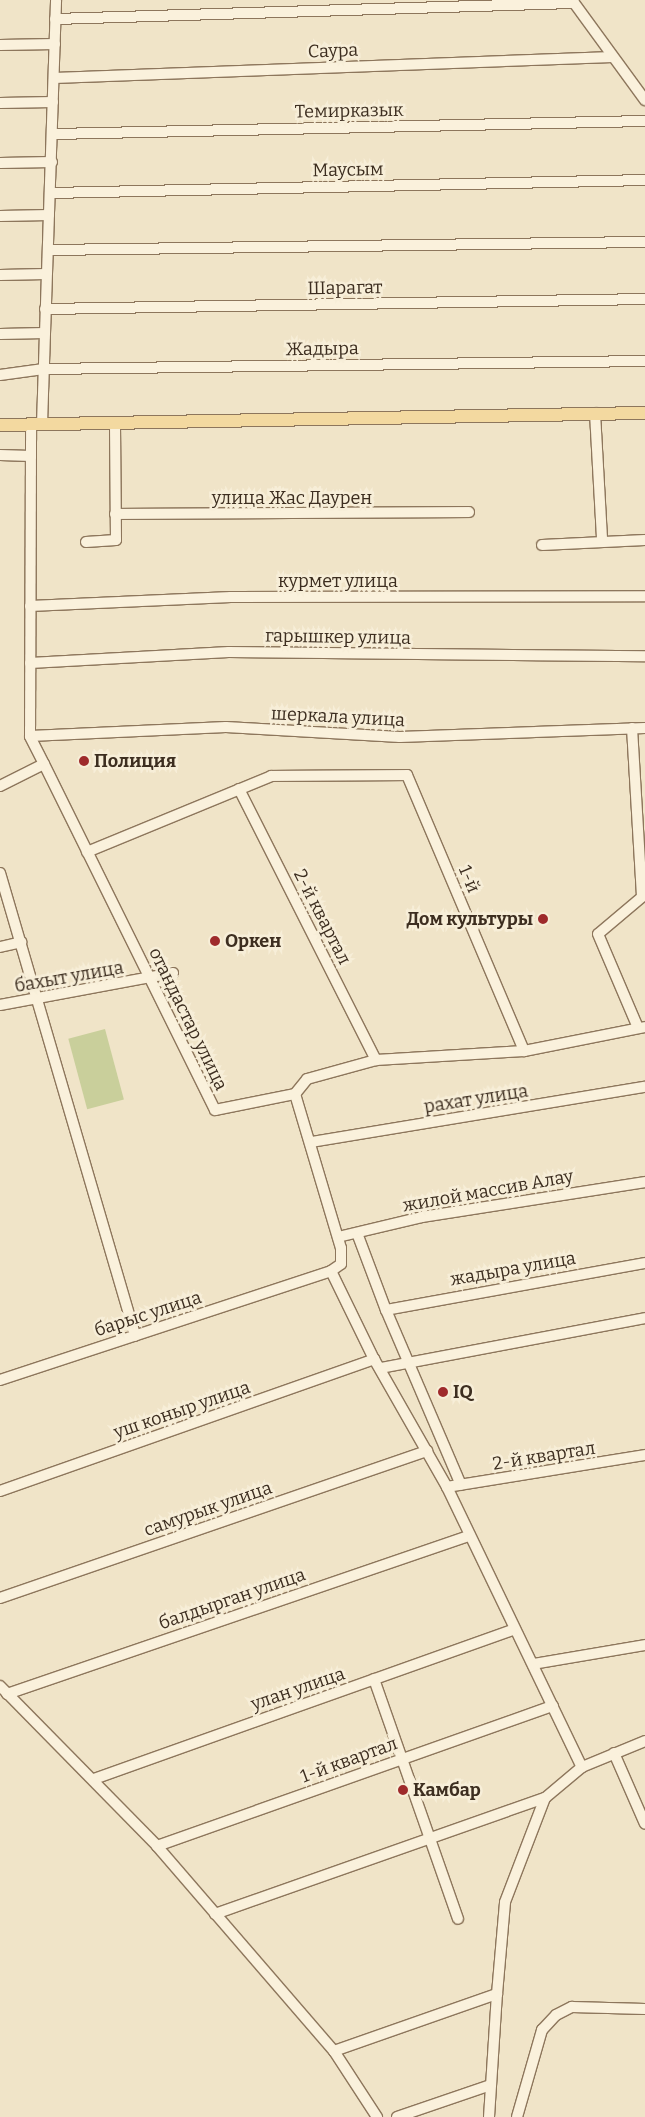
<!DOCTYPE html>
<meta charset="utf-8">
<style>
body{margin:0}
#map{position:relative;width:645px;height:2117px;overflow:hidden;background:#f0e4c8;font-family:Bitter,serif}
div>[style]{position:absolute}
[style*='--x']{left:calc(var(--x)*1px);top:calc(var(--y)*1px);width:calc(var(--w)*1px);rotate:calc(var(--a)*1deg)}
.green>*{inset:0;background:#c9cf9b;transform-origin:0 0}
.roads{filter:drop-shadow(1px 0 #8d765c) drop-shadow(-1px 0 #8d765c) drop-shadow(0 1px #8d765c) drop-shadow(0 -1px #8d765c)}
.minor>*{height:10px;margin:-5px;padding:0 5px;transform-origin:5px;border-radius:5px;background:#faf1dc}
.major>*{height:12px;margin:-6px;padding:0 6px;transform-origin:6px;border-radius:6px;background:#f3d9a0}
.dots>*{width:14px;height:14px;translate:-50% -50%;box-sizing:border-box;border:2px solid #f7eed8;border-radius:50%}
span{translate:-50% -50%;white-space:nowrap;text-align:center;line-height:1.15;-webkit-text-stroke:5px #f7eed8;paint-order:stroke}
.street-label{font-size:18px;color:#3d2e20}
.poi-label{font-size:18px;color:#3d2e20;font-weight:700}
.left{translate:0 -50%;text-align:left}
.right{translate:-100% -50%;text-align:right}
</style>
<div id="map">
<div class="green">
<i style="left:105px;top:1029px;width:73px;height:38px;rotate:75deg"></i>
</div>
<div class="roads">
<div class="minor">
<i style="--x:572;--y:0;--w:124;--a:53.9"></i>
<i style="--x:55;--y:19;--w:519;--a:-1.77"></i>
<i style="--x:0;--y:45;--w:55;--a:-1"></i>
<i style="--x:54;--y:78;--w:559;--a:-2.15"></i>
<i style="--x:0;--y:103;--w:53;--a:-1.1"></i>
<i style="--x:54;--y:134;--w:591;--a:-1.26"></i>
<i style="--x:0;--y:163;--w:52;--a:-1.1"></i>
<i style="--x:51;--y:193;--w:594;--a:-1.25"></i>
<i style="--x:0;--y:216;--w:49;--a:-1.2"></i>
<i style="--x:48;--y:250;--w:597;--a:-0.77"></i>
<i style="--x:0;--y:275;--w:46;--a:-1.2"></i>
<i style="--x:45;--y:309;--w:600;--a:-0.95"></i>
<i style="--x:0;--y:334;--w:45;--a:-1.3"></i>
<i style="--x:0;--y:375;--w:44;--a:-7.8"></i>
<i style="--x:44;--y:369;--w:601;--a:-0.76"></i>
<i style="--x:595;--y:413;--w:127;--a:86.8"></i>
<i style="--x:42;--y:424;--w:424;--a:-88.1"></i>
<i style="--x:0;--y:455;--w:31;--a:2"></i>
<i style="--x:115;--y:514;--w:354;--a:-0.3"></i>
<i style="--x:86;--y:542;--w:30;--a:-4"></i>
<i style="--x:116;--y:540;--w:117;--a:-90.5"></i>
<i style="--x:542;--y:545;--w:103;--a:-2.8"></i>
<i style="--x:30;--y:606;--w:201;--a:-2.6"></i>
<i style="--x:231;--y:597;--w:414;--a:-0.1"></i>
<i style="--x:30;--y:663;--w:199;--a:-3.2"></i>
<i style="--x:229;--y:652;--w:416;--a:0.6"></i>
<i style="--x:632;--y:728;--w:169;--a:86.6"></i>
<i style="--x:642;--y:897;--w:57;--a:139.9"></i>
<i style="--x:598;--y:934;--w:102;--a:66.9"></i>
<i style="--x:30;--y:736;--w:196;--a:-2.6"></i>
<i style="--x:226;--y:727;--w:174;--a:3.3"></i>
<i style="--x:400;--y:737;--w:245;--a:-2.1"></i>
<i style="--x:44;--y:764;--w:386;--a:63.7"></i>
<i style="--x:215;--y:1110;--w:82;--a:-11.3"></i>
<i style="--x:295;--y:1094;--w:161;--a:73.4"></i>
<i style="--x:341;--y:1248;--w:16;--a:90"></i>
<i style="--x:341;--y:1264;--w:12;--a:145"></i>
<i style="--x:0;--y:786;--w:49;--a:-26.6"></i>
<i style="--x:44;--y:764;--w:31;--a:-117"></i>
<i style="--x:30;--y:736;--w:311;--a:-89.8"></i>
<i style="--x:239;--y:789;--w:304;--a:63.2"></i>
<i style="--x:87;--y:852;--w:199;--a:-22.4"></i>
<i style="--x:271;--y:776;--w:136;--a:-0.4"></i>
<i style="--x:407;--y:775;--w:300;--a:67"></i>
<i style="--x:0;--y:873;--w:482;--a:73.7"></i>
<i style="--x:0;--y:947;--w:22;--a:-13"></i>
<i style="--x:0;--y:1005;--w:176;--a:-10.5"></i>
<i style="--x:295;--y:1094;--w:19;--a:-51"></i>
<i style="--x:307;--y:1079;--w:72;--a:-15.4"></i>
<i style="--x:376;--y:1060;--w:148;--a:-3.5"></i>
<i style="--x:524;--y:1051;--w:123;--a:-11.2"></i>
<i style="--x:311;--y:1142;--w:338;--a:-9.4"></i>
<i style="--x:357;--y:1233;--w:82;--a:69.4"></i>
<i style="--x:386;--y:1310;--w:263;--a:-10.3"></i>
<i style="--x:338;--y:1237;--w:86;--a:-13.4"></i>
<i style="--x:422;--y:1217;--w:226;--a:-8.9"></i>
<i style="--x:386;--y:1310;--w:190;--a:66.8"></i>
<i style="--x:381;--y:1368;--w:269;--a:-10.7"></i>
<i style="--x:0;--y:1380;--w:348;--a:-18.2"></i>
<i style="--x:331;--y:1271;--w:98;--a:64"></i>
<i style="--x:374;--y:1359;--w:147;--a:60.3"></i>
<i style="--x:447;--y:1487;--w:311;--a:64.3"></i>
<i style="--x:447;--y:1487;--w:201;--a:-9.2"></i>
<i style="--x:0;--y:1491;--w:397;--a:-19.4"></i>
<i style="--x:0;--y:1598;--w:452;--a:-19"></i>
<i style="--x:533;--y:1664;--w:114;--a:-9.6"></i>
<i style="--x:374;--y:1679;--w:254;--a:70.7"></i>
<i style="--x:0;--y:1686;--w:224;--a:45.5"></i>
<i style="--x:157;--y:1846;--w:271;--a:49.2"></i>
<i style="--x:334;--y:2051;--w:173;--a:-19.3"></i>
<i style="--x:497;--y:1994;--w:92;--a:-85"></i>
<i style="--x:505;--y:1902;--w:111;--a:-69"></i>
<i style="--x:545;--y:1798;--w:48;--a:-40"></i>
<i style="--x:582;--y:1767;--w:68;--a:-22.4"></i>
<i style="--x:7;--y:1694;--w:487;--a:-18.9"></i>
<i style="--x:614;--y:1753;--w:77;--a:66.4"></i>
<i style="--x:94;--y:1779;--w:445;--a:-19.6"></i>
<i style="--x:157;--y:1846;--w:420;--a:-19.5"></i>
<i style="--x:215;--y:1914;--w:350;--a:-19.4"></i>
<i style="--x:334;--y:2051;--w:79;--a:56.9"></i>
<i style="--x:397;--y:2117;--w:99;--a:-18.8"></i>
<i style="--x:489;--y:2117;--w:123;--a:-86.3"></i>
<i style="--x:517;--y:2117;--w:91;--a:-74"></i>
<i style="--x:542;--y:2030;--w:21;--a:-47"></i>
<i style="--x:556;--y:2015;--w:18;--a:-27"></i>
<i style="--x:572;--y:2007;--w:73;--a:1.6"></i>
</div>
<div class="major">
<i style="--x:0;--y:425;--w:645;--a:-1.07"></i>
</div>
</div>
<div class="dots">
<i style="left:84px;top:761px;background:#9e2a2b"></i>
<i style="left:543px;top:919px;background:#9e2a2b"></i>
<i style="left:215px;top:941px;background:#9e2a2b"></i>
<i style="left:443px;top:1392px;background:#9e2a2b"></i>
<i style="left:403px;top:1790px;background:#9e2a2b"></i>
</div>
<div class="street-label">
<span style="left:333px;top:51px;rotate:-2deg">Саура</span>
<span style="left:349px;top:111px;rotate:-1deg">Темирказык</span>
<span style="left:348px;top:170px;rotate:-1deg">Маусым</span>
<span style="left:345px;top:288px;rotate:-1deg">Шарагат</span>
<span style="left:322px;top:349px;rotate:-1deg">Жадыра</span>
<span style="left:292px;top:498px">улица Жас Даурен</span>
<span style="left:338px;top:581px">курмет улица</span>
<span style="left:338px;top:637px;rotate:1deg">гарышкер улица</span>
<span style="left:338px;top:717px;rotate:3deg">шеркала улица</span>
<span style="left:469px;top:879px;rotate:67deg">1-й</span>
<span style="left:322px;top:917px;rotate:63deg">2-й квартал</span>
<span style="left:69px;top:977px;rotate:-10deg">бахыт улица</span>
<span style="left:188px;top:1019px;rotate:64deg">отандастар улица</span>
<span style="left:476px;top:1099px;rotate:-9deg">рахат улица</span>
<span style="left:488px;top:1191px;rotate:-10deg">жилой массив Алау</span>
<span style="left:513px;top:1269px;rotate:-10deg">жадыра улица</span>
<span style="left:148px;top:1314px;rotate:-18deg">барыс улица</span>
<span style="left:182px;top:1410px;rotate:-19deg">уш коныр улица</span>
<span style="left:544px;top:1456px;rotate:-9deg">2-й квартал</span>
<span style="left:208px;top:1509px;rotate:-19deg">самурык улица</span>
<span style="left:232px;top:1599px;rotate:-19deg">балдырган улица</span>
<span style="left:298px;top:1689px;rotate:-19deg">улан улица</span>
<span style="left:349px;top:1760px;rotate:-20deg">1-й квартал</span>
</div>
<div class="poi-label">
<span class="left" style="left:94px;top:761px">Полиция</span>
<span class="right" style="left:533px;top:919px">Дом культуры</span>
<span class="left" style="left:225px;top:941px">Оркен</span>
<span class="left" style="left:453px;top:1392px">IQ</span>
<span class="left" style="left:413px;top:1790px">Камбар</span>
</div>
</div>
